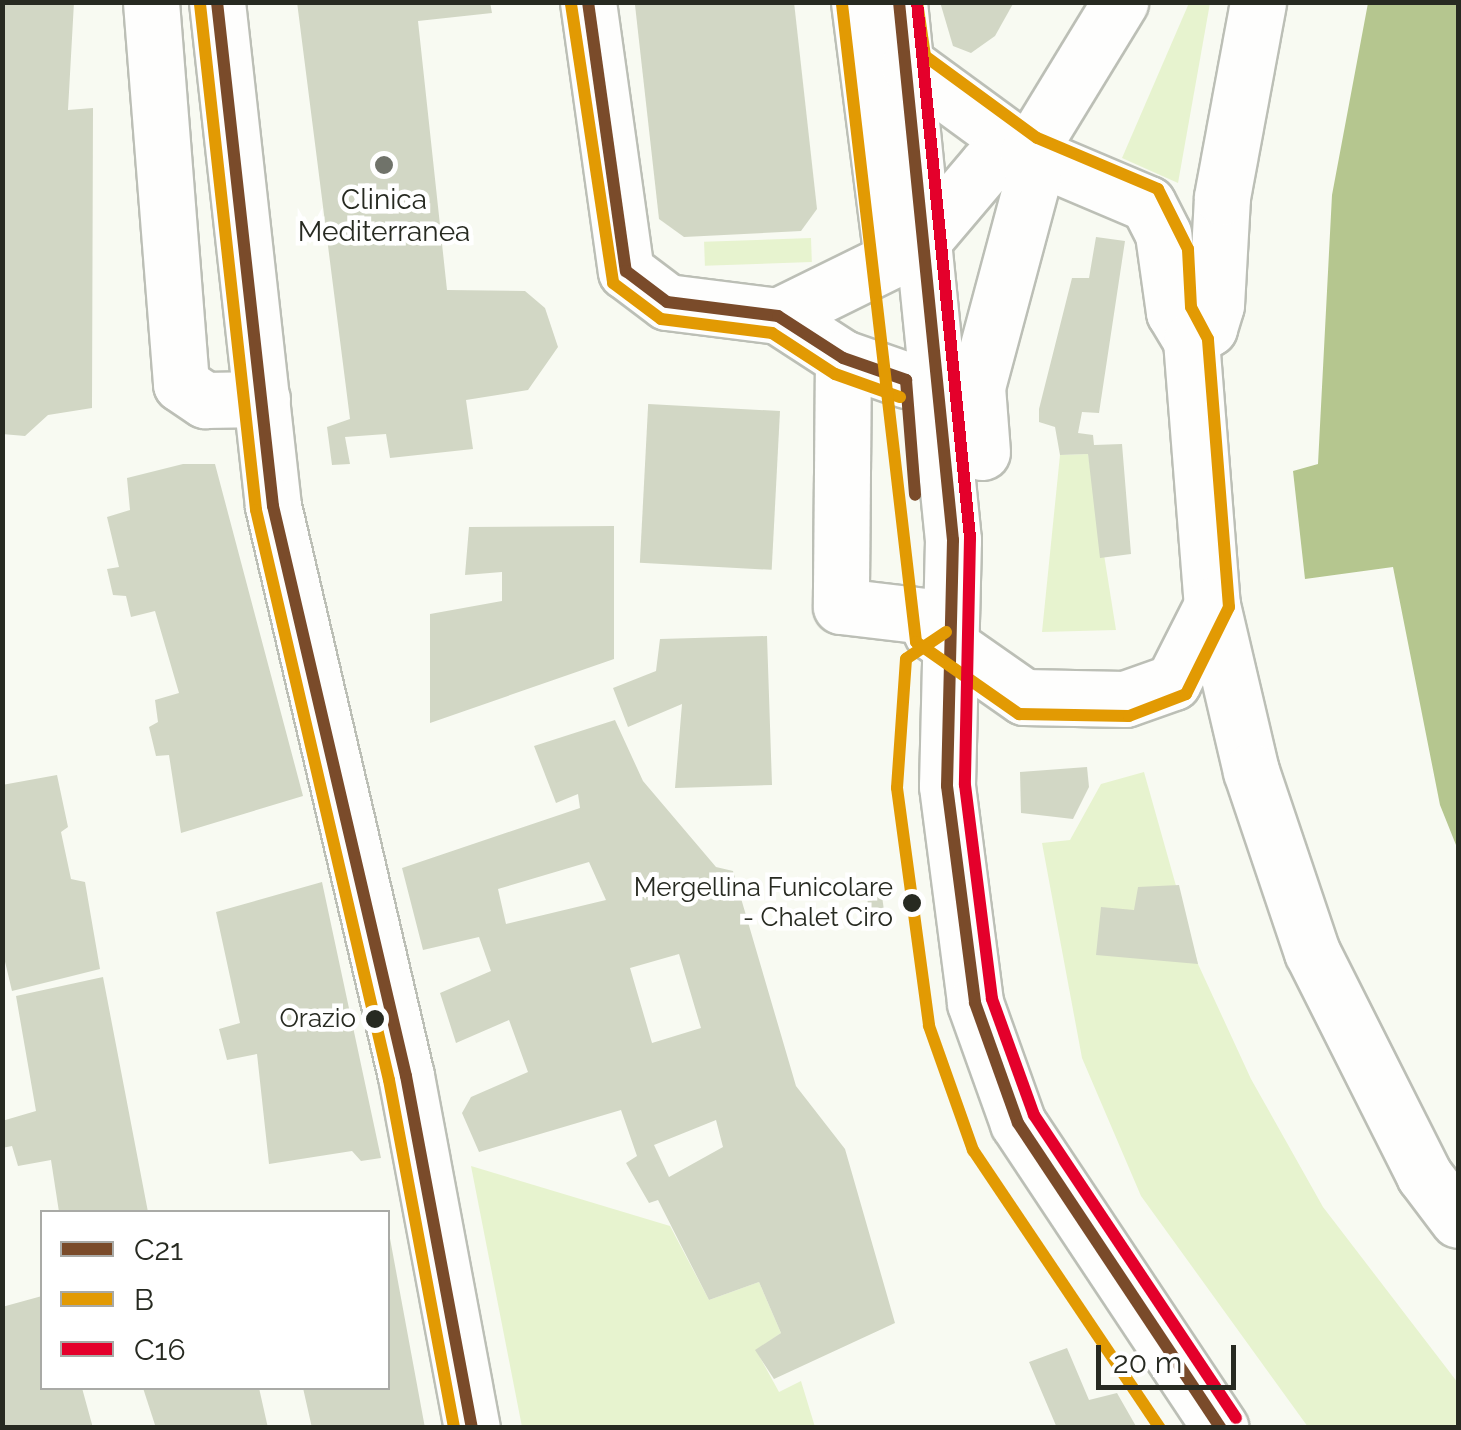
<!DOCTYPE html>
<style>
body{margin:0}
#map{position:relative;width:1461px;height:1430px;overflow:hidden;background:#f8faf2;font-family:Raleway,sans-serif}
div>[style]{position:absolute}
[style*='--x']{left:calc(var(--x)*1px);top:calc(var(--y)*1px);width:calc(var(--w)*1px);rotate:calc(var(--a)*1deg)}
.green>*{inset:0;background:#e7f3cf;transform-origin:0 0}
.water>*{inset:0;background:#b5c68f}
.building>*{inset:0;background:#d2d7c5;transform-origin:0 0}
.roads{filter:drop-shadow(2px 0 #bcbfb6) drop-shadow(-2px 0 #bcbfb6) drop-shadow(0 2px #bcbfb6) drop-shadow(0 -2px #bcbfb6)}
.minor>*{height:55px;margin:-27.5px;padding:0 27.5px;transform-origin:27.5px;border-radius:27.5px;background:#fefefd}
.bus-1>*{height:12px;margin:-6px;padding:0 6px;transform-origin:6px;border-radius:6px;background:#7a4b2a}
.bus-2>*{height:12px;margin:-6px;padding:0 6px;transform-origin:6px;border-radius:6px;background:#e29a03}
.bus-3>*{height:12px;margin:-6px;padding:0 6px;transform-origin:6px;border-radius:6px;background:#e4002b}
.dots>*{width:28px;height:28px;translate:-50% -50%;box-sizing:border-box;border:5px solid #fff;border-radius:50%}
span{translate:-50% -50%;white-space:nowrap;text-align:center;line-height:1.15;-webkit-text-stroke:9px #fff;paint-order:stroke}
.bus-label{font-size:26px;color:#272a21}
.right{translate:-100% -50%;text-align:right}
.poi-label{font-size:28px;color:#272a21}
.frame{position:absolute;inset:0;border:5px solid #272a21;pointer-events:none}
.legend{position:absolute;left:40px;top:1210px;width:350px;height:180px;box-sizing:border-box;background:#fff;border:2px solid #a9aaa6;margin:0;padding:12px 18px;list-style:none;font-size:30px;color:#272a21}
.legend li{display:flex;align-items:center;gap:20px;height:50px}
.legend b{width:50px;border:2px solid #a9aaa6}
.scale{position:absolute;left:1096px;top:1345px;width:140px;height:45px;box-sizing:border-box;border:5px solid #272a21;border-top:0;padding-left:12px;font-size:30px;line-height:35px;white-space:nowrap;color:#272a21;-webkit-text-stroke:8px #fff;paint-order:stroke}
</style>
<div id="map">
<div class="green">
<i style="clip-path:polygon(1189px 3px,1210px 3px,1178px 183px,1122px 158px)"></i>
<i style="left:811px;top:238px;width:24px;height:107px;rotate:88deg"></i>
<i style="clip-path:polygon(1088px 454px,1116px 630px,1042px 632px,1060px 455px)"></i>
<i style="clip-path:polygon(1144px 772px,1198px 964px,1251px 1079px,1323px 1207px,1458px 1383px,1458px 1427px,1308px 1427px,1141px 1196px,1082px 1058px,1042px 843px,1070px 840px,1101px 784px)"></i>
<i style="clip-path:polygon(471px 1166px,670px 1226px,709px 1300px,759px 1282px,781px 1333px,756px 1350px,779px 1392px,801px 1381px,815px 1427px,522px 1427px)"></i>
</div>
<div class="water">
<i style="clip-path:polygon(1368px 3px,1458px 3px,1458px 850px,1440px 805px,1393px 567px,1305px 579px,1293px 471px,1318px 464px,1332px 195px)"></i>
</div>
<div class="building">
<i style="clip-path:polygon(2px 2px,74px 2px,68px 110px,93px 108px,92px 408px,48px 415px,25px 436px,2px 434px)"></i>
<i style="clip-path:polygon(297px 2px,490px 2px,492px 13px,418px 21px,447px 290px,525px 291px,545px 308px,558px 347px,528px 390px,466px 400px,473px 449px,390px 458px,386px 434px,345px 437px,350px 464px,332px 465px,327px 427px,350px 419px)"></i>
<i style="clip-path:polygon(794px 2px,817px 209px,801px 231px,684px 237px,659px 219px,635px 5px)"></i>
<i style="clip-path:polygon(940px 2px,1014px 2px,995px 36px,971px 53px,953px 46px)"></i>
<i style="clip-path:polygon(1096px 237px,1125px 241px,1099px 413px,1082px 412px,1078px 433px,1093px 435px,1094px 445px,1122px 444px,1131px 554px,1100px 558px,1088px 454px,1060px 455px,1055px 427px,1039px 422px,1039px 409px,1072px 278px,1089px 278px)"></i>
<i style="left:780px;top:411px;width:159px;height:132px;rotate:93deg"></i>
<i style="clip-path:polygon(183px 464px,215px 464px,303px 796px,181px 833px,169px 755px,156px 756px,149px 727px,158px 722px,155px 700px,179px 693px,155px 611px,131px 617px,126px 596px,113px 595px,107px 569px,119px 567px,107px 517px,130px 510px,127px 478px)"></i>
<i style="clip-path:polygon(614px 526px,614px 659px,430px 723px,430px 614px,502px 601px,502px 572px,465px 575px,469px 527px)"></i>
<i style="clip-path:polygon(767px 636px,772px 785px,675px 788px,682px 704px,628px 727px,613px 688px,656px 671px,660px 639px)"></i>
<i style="clip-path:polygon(evenodd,615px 720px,643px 781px,716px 867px,733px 871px,796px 1086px,845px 1149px,895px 1323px,774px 1379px,755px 1350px,781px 1333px,759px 1282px,709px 1300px,658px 1200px,649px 1203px,626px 1163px,637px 1156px,621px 1110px,479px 1152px,462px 1113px,471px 1097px,528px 1072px,509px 1020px,456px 1043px,440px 993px,491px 971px,479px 937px,423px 950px,402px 868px,580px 808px,578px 794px,556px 803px,534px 746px,615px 720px,589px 862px,606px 900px,506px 924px,498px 889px,589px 862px,615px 720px,679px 954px,701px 1028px,652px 1043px,630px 968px,679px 954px,615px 720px,716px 1120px,723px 1147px,669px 1177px,654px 1145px,716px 1120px)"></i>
<i style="clip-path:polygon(1087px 767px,1089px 787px,1073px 819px,1021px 813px,1020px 772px)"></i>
<i style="clip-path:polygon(57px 775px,68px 827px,61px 832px,71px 879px,85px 882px,100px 969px,12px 991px,2px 949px,2px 785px)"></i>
<i style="clip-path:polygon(322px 882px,381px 1158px,361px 1161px,352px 1151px,269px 1164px,257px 1054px,227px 1060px,219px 1029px,240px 1023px,216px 912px)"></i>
<i style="clip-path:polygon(1179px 885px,1198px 964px,1096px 955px,1101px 907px,1134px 910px,1138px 887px)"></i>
<i style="left:881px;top:889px;width:30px;height:15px;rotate:82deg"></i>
<i style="clip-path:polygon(103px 977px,148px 1212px,59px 1212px,51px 1160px,18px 1166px,12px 1146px,2px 1148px,2px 1121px,36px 1111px,16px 996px)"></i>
<i style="clip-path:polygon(389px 1233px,425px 1428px,312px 1428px,303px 1388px,388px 1388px)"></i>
<i style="clip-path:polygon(42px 1296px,42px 1388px,82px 1388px,93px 1428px,2px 1428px,2px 1307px)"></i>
<i style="clip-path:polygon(1067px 1348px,1089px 1400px,1117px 1393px,1137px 1428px,1057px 1428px,1029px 1362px)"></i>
<i style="clip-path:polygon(143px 1388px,259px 1388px,268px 1428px,156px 1428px)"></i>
</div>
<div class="roads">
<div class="minor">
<i style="--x:151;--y:2;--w:383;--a:85.5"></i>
<i style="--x:181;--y:384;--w:29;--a:34"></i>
<i style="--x:205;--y:400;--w:57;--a:-1"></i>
<i style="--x:217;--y:2;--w:507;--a:83.66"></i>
<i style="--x:273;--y:506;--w:585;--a:76.87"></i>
<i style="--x:406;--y:1076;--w:358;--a:79.4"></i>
<i style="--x:588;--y:2;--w:272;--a:82"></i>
<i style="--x:626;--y:271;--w:51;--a:37.1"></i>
<i style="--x:667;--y:302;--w:112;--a:7.2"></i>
<i style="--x:778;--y:316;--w:77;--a:32.9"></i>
<i style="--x:843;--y:358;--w:67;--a:19.2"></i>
<i style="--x:859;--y:2;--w:244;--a:82.7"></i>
<i style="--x:899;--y:2;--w:541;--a:84.27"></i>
<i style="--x:953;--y:540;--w:246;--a:91.4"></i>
<i style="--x:947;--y:786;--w:219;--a:82.6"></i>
<i style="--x:975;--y:1003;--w:127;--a:70.3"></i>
<i style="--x:1018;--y:1123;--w:366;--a:56.4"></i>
<i style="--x:909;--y:66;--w:147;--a:36.2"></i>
<i style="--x:1028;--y:153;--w:130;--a:23"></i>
<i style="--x:1148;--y:204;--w:34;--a:63"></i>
<i style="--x:1163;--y:234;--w:79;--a:82"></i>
<i style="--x:1174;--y:312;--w:33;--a:59"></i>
<i style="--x:1191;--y:340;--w:266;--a:85.5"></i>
<i style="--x:1212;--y:605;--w:171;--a:76.8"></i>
<i style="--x:1251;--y:771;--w:191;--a:71.4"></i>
<i style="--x:1312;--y:952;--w:250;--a:63.3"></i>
<i style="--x:1424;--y:1175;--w:56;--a:52.9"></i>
<i style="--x:778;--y:316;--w:127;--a:-26.2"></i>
<i style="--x:892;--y:260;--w:40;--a:-34"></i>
<i style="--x:925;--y:238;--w:96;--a:-49.7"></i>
<i style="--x:987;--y:165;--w:43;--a:-16.3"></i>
<i style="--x:1028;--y:153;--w:177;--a:-58.6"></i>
<i style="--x:1191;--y:340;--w:22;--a:-34"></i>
<i style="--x:1209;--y:328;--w:24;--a:-73"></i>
<i style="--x:1216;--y:305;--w:108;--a:-86.8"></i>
<i style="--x:1222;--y:197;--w:198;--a:-79.5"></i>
<i style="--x:843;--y:358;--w:248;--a:90.5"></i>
<i style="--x:841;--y:606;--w:85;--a:6.8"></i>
<i style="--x:982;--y:452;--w:65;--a:-94.4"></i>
<i style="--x:977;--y:387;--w:216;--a:-75"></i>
<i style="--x:1033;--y:178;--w:25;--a:-101"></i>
<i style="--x:931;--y:632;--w:113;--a:35"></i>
<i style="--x:1024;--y:697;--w:101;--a:1.1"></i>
<i style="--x:1125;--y:699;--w:51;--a:-19.5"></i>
<i style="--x:1173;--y:682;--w:86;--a:-63.1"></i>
</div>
</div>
<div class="bus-1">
<i style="--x:217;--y:2;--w:507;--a:83.66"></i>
<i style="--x:273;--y:506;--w:585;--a:76.87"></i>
<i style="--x:406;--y:1076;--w:358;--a:79.4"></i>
<i style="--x:588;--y:2;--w:272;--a:82"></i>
<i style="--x:626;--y:271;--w:51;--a:37.1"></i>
<i style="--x:667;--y:302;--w:112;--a:7.2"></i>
<i style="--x:778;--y:316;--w:77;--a:32.9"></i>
<i style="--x:843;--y:358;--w:67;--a:19.2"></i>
<i style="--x:906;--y:380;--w:115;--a:85.5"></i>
<i style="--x:899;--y:2;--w:541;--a:84.27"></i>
<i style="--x:953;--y:540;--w:246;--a:91.4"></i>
<i style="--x:947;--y:786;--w:219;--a:82.6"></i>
<i style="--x:975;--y:1003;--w:127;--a:70.3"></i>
<i style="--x:1018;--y:1123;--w:366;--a:56.4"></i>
</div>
<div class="bus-2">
<i style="--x:200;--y:4;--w:509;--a:83.68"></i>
<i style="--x:256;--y:510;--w:585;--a:76.87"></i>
<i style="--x:389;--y:1080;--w:354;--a:79.4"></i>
<i style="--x:571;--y:4;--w:282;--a:81.4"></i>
<i style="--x:613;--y:283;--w:60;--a:36.9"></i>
<i style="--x:661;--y:319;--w:112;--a:7.2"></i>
<i style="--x:772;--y:333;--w:75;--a:33.1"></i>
<i style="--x:835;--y:374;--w:69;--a:19.5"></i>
<i style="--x:842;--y:4;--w:642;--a:83.38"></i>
<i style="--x:916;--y:642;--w:126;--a:35"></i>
<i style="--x:1019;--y:714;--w:110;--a:1"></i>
<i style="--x:1129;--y:716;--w:61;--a:-21.1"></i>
<i style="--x:1186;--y:694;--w:97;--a:-63.7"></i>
<i style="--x:1229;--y:607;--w:269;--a:-94.5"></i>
<i style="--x:1208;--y:339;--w:36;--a:-118"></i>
<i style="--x:1191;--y:307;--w:58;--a:-93"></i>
<i style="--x:1188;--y:249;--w:67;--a:-116.6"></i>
<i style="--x:1158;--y:189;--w:131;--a:-157.1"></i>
<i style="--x:1037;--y:138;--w:139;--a:-143.8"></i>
<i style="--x:925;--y:56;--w:55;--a:-98.4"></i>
<i style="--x:946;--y:632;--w:48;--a:146"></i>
<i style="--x:906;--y:659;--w:129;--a:94"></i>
<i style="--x:897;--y:788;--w:240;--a:82.3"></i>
<i style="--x:929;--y:1026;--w:132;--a:70.5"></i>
<i style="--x:973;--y:1150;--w:335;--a:56.1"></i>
</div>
<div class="bus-3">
<i style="--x:917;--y:2;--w:539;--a:84.35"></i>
<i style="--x:970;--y:538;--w:247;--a:91.2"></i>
<i style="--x:965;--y:785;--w:216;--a:82.8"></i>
<i style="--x:992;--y:999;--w:123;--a:70.1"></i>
<i style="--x:1034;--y:1115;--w:364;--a:56.3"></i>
</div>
<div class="dots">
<i style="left:384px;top:165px;background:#70736a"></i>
<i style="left:912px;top:903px;background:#272a21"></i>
<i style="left:375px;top:1019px;background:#272a21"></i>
</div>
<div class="bus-label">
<span class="right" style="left:893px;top:903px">Mergellina Funicolare<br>- Chalet Ciro</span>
<span class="right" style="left:356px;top:1019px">Orazio</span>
</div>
<div class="poi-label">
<span style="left:384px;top:216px">Clinica<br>Mediterranea</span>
</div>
<div class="frame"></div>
<ul class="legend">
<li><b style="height:12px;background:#7a4b2a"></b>C21</li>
<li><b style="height:12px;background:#e29a03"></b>B</li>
<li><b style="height:12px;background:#e4002b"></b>C16</li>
</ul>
<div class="scale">20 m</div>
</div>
